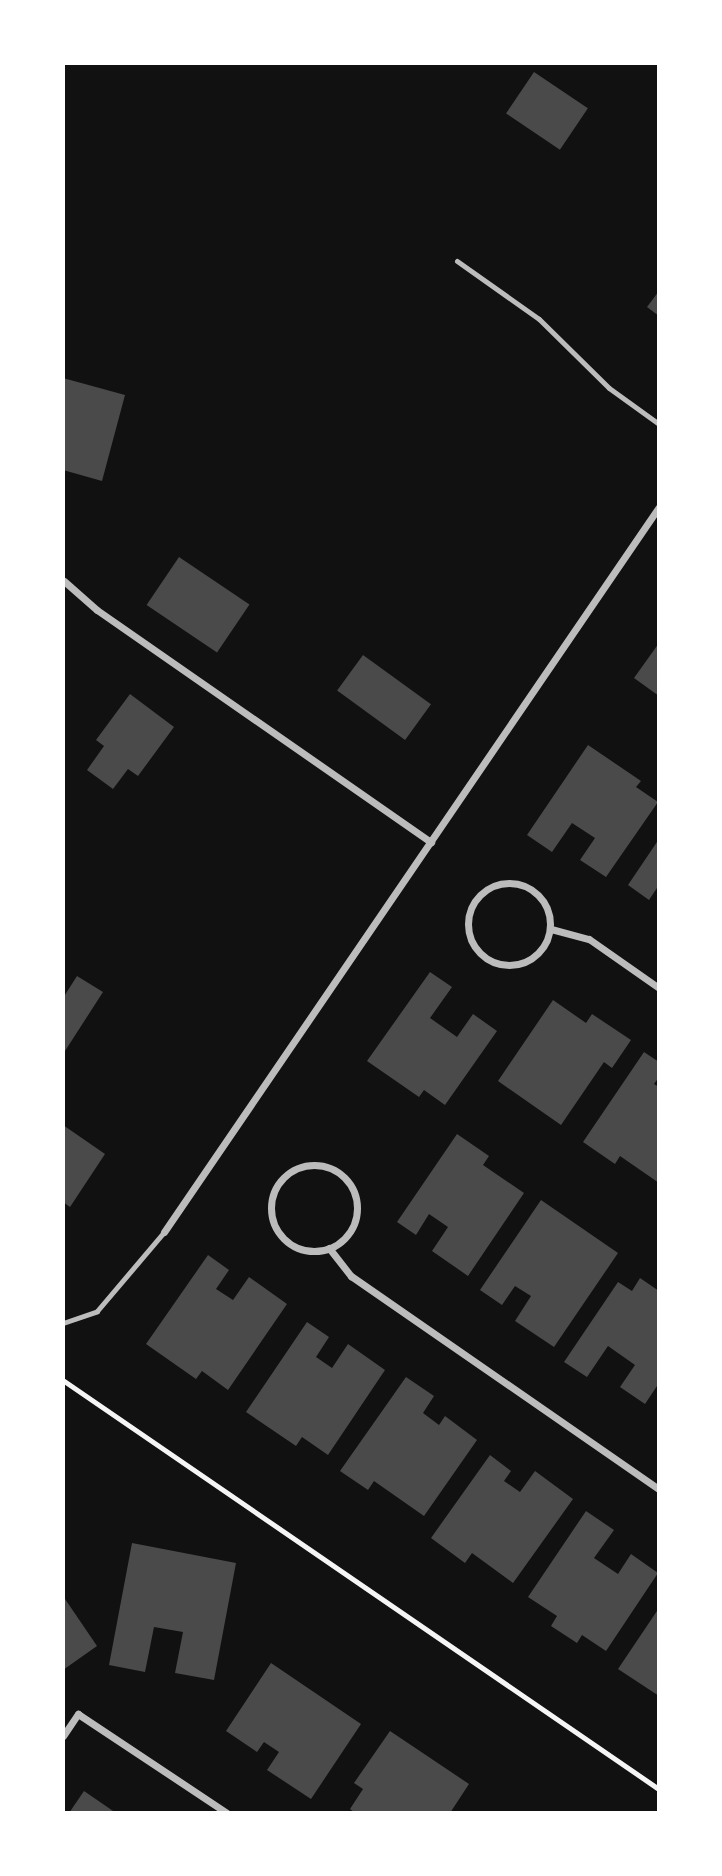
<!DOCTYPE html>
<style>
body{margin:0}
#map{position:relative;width:722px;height:1876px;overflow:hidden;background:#111;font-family:Signika,sans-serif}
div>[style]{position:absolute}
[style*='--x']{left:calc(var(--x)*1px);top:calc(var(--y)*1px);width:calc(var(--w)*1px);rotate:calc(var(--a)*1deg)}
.building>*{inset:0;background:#4a4a4a;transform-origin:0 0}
.path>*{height:4.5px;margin:-2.25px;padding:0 2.25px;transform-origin:2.25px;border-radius:2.25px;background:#f5f5f5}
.service>*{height:5px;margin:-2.5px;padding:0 2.5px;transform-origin:2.5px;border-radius:2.5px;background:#bcbcbc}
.minor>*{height:7px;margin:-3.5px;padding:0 3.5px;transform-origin:3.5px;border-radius:3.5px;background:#bcbcbc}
.minor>.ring{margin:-3.5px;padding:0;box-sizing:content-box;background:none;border:7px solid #bcbcbc;border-radius:50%}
span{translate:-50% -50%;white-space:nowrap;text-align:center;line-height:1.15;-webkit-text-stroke:7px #fff;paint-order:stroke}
.frame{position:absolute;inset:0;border:65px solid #fff;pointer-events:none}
</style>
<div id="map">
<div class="building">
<i style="left:534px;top:72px;width:65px;height:50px;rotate:34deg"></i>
<i style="clip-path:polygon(659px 291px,659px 316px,647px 307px)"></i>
<i style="clip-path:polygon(63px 378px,125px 395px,102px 481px,63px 470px)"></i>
<i style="left:179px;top:557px;width:85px;height:58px;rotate:34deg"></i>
<i style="clip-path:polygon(659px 643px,659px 696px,634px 678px)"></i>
<i style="left:363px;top:655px;width:84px;height:44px;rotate:36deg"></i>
<i style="clip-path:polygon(130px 694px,174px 727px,138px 776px,128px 769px,113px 789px,87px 770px,104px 746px,96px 740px)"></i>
<i style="clip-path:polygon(588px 745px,641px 781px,636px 787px,658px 802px,606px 877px,580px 860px,595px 838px,572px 823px,552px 852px,527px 835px)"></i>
<i style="clip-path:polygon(659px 839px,659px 885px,649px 900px,628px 885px)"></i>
<i style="clip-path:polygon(430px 972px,452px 987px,430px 1018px,457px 1037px,473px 1014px,497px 1031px,445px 1105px,424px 1090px,419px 1097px,367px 1061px)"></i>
<i style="clip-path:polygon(77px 976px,103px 992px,65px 1051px,63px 998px)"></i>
<i style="clip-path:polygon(553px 1000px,586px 1023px,592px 1014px,631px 1040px,612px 1068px,604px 1062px,561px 1125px,498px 1081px)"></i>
<i style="clip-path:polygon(644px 1052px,659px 1062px,659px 1077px,654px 1084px,659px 1087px,659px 1183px,620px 1156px,615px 1164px,583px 1142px)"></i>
<i style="clip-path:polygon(63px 1125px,105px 1154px,70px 1207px,63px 1202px)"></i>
<i style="clip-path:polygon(457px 1134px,489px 1156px,483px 1165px,524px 1193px,468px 1276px,432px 1251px,448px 1227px,429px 1214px,416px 1235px,397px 1222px)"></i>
<i style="clip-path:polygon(541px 1200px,618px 1253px,554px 1347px,515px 1321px,531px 1296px,515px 1286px,502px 1305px,480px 1290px)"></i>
<i style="clip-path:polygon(208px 1255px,229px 1270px,216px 1289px,233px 1300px,249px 1277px,287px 1304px,228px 1390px,202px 1371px,196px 1379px,146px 1344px)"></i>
<i style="clip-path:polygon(640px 1278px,659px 1291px,659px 1383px,645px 1404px,620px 1387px,635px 1365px,608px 1346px,587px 1377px,564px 1362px,618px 1282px,632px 1291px)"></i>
<i style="clip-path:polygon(307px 1322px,329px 1337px,316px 1357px,332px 1368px,348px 1344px,385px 1370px,328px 1455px,302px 1437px,296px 1446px,246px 1412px)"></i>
<i style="clip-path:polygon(406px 1377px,434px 1396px,423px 1413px,439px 1425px,445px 1416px,477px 1440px,424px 1516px,374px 1481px,368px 1490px,340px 1471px)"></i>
<i style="clip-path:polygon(490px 1455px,511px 1471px,504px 1481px,520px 1492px,535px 1471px,573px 1499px,513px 1583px,472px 1553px,465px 1563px,431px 1538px)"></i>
<i style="clip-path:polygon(586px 1511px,614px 1530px,594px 1558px,618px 1574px,631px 1554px,658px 1573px,606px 1651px,582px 1635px,577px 1643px,551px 1626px,557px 1616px,528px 1597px)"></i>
<i style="clip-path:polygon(132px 1543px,236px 1563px,214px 1680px,175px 1673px,183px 1632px,154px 1627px,145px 1672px,109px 1665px)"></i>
<i style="clip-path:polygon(63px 1596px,97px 1646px,63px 1670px)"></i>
<i style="clip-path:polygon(659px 1608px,659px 1696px,618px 1669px)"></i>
<i style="clip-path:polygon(271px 1663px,361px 1724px,311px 1799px,267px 1770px,279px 1752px,264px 1742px,257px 1752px,226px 1731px)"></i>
<i style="clip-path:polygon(390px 1731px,469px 1784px,450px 1813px,355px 1813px,350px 1809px,363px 1789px,354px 1783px)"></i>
<i style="clip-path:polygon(84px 1791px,116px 1813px,69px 1813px)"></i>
</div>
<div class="path">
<i style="--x:63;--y:1380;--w:723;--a:34.46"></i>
</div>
<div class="service">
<i style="--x:457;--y:261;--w:100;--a:35.3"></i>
<i style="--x:539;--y:319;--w:98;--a:44.6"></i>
<i style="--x:609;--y:388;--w:62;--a:35.8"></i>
<i style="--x:63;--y:1323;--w:36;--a:-19"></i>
<i style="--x:97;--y:1311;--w:104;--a:-49.7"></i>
</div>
<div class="minor">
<i style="--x:64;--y:581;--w:44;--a:41.3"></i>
<i style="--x:97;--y:610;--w:407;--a:34.8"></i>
<i class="ring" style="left:468px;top:883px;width:75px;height:75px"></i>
<i style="--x:551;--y:929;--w:39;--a:15"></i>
<i style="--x:589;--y:939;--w:85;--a:35"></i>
<i class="ring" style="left:271px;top:1165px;width:79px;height:79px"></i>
<i style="--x:164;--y:1232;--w:878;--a:-55.68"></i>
<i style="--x:329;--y:1248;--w:36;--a:52"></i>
<i style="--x:351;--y:1276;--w:374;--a:34.7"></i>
<i style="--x:63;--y:1736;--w:27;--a:-56"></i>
<i style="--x:78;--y:1714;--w:179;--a:33.6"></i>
</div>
<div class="frame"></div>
</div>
